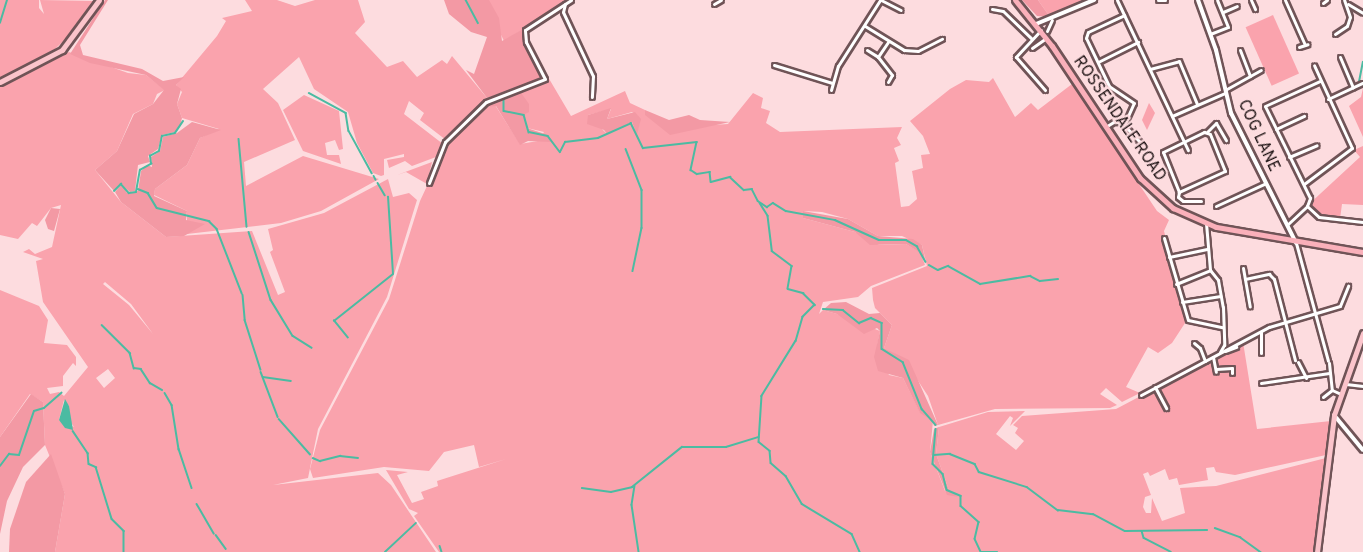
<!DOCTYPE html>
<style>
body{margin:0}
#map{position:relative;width:1363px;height:552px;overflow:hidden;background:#fddcdf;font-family:Overpass,sans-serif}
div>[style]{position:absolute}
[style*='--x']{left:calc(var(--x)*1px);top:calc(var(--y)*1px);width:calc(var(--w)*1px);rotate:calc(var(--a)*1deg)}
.green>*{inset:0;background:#faa3ad;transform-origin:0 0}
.forest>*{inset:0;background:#f399a4}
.water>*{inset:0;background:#4bbba2}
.stream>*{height:1.5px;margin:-0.75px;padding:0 0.75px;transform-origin:0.75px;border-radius:0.75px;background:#4bbba2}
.roads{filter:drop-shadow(2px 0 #705457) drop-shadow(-2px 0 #705457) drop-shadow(0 2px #705457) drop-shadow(0 -2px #705457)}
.minor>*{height:3px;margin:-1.5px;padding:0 1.5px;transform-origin:1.5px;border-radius:1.5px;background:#fff}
.tertiary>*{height:4px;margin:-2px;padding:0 2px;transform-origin:2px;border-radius:2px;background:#fff}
.primary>*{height:5px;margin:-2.5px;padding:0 2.5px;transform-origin:2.5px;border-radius:2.5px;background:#fbc4cb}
.trunk>*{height:5px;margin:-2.5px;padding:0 2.5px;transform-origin:2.5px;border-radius:2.5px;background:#fab0ba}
span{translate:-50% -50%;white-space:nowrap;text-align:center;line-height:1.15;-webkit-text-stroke:4.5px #fddcdf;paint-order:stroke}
.street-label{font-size:16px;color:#1d1213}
</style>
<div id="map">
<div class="green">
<i style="clip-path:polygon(0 0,39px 0,39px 8px,44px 14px,40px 0,95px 1px,73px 32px,55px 49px,0 79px)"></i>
<i style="clip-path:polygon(245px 0,277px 0,295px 6px,315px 0,358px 0,365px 22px,355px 33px,387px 67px,403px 61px,417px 77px,442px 60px,447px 64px,452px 56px,487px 98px,446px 140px,420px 120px,424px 113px,409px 101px,404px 114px,443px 144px,436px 157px,412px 166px,405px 161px,389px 168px,387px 160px,404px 157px,404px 154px,384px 159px,384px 175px,381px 176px,373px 173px,357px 143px,348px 112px,314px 89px,299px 57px,263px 89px,278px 103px,295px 140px,244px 162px,246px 186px,303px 156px,379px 179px,321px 211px,281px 223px,187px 234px,187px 211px,154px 195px,155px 189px,187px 165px,200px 138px,219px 129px,182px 118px,177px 104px,182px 92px,176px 85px,217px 36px,226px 21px,222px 18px,252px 11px)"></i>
<i style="clip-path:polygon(484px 0,571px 0,504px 41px)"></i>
<i style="clip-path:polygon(1038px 0,1084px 0,1050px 17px)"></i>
<i style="left:1273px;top:15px;width:64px;height:30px;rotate:66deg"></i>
<i style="clip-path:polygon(evenodd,69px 52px,128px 73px,146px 75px,165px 90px,157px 94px,153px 104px,133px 114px,117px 151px,95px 170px,121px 202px,166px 237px,252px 231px,278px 295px,285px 292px,270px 252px,273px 250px,268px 229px,324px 213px,388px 179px,393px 197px,409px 193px,417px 200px,387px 297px,318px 429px,308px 478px,273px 485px,378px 473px,391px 485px,436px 552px,55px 552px,65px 494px,45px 445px,43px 402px,30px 394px,0 437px,0 290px,39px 306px,48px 320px,44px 343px,67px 345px,76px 357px,76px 366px,73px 363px,63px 376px,63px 386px,47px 388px,50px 394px,59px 392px,64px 396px,88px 367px,43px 302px,36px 261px,43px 259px,23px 252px,29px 249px,35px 254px,52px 247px,61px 205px,51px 208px,37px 226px,32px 223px,18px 239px,0 235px,0 85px,69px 52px,105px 282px,131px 304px,153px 334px,129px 305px,103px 284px,105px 282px,69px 52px,108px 369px,115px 378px,104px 388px,96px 378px,108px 369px,69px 52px,64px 400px,69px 406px,68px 418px,74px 427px,59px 420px,64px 400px)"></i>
<i style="clip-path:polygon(evenodd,548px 77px,571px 116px,625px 91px,630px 103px,645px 110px,646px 115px,666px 128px,728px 124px,753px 93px,763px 98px,761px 108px,770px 111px,766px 123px,780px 132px,902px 127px,897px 138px,901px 145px,894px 148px,899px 161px,895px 163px,901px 207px,909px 206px,917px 199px,912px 171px,923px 168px,921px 155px,930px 154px,923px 136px,910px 121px,950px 89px,966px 80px,989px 82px,993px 78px,1015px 117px,1031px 103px,1038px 110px,1072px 84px,1157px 211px,1169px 220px,1164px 231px,1187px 320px,1172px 343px,1158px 353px,1148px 347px,1126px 387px,1140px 393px,1122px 402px,1106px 388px,1100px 394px,1117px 405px,1110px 408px,995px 409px,938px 425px,928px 396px,903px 358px,884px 348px,892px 325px,875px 308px,873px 300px,872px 288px,927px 266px,922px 245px,902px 236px,878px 236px,848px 219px,822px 212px,803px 211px,803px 218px,855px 232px,879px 245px,906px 244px,920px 252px,925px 265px,871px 286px,858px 297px,823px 302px,819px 314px,823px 310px,837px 314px,880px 331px,877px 346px,889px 375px,903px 378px,920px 412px,933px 421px,930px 452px,945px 491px,959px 497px,949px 490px,936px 454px,939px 427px,988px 412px,1025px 411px,1010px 426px,1013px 418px,1010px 416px,996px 434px,1016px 450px,1024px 441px,1015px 433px,1018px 428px,1013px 425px,1022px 416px,1116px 409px,1243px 342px,1257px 429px,1331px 421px,1326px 455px,1235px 475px,1216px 472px,1214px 467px,1206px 468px,1208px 480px,1179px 485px,1177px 478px,1169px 480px,1165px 469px,1150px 476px,1148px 472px,1143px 474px,1151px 495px,1145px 497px,1143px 507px,1146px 513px,1151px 513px,1152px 498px,1162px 521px,1185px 513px,1180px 488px,1216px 486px,1326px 458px,1314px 552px,439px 552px,414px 516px,418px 513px,409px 509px,386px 470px,408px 472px,397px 475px,412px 503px,424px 499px,421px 492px,438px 486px,437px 481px,506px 459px,479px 467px,474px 445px,444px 452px,429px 471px,384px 467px,313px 478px,310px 469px,320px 430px,389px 299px,420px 201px,448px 141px,484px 107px,495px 105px,520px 144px,538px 141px,544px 132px,527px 128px,519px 90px,539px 84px,548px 77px,611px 109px,607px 119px,632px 112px,637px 115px,640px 121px,637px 133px,632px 122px,607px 134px,588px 115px,611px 109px)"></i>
<i style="clip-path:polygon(1363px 88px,1363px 137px,1349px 106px,1361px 97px)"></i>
<i style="clip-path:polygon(304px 95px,339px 111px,343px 149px,339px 150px,335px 140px,325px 143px,327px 155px,339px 155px,341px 164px,303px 151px,283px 110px)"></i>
<i style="clip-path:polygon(1149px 103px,1155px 113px,1147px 130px,1142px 120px)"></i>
<i style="clip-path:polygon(1363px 146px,1363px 205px,1342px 204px,1340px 219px,1319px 217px,1307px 206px,1360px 157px,1354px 150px)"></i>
<i style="clip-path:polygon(432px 162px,427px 184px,406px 172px,397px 175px)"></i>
</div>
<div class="forest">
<i style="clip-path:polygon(105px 0,108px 0,80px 45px,83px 55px,142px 69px,163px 81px,184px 77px,176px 85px,181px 89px,177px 104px,182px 118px,180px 126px,175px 132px,162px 135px,158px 149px,148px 156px,150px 162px,138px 165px,135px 191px,130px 192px,122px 185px,127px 193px,138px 191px,141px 171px,147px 165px,152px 167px,151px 157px,160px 151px,163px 137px,177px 133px,192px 122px,221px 130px,200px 138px,187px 165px,155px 189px,154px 196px,187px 211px,186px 220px,205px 224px,184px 236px,166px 237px,121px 202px,115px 192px,122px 184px,114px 191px,95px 170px,117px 151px,134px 114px,153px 104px,164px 90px,146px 75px,90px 63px,70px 54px)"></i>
<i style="clip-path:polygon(444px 0,489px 0,499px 18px,502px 41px,523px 29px,527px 47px,543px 73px,542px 79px,487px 98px,466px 70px,474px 74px,487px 37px,471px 32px,449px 14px)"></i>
<i style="clip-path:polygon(1022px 0,1038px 0,1050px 17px,1037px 16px)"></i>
<i style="clip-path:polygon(519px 90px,529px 104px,529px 112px,525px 114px,527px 128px,548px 135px,551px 142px,528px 141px,520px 145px,496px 106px,484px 107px)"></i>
<i style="clip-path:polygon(611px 108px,607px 119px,635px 112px,641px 119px,637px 135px,632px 122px,607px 134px,604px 130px,587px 124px,588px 115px)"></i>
<i style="clip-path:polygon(645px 110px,669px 120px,689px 115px,700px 120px,730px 122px,670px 135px,645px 115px)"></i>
<i style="clip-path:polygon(51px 208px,60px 209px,54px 231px,48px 229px,45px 220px)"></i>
<i style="clip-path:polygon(803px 211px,848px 219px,878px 236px,913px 239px,922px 245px,926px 264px,919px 252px,906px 244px,870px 245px,855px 232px,803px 218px)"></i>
<i style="clip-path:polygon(846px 302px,869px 314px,880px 313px,892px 325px,884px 348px,909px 360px,938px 425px,934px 426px,933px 421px,920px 413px,903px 378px,878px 371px,874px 357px,880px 331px,877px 328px,864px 334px,837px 314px,823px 310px,831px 303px)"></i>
<i style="clip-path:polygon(31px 394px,43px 402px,45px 445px,23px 467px,7px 501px,0 534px,0 437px)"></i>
<i style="clip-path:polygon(939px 427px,936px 454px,949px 490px,959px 497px,947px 495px,930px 452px,934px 429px)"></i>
<i style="clip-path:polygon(51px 454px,65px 494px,55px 552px,9px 552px,10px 529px,26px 482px)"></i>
</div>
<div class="water">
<i style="clip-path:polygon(65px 399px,69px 406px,73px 430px,65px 428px,59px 420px)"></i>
</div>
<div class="stream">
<i style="--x:466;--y:0;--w:26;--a:62"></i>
<i style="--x:0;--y:23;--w:24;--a:-73"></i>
<i style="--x:1359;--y:82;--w:20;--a:-79"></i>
<i style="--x:309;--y:93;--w:42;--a:28.4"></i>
<i style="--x:346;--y:113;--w:18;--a:81"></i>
<i style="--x:349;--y:131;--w:48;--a:61.3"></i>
<i style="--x:504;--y:97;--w:14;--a:90"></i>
<i style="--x:504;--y:111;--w:20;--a:11"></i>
<i style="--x:524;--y:115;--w:18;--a:74"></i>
<i style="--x:529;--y:132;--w:19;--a:12"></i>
<i style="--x:548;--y:136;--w:20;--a:53"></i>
<i style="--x:560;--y:152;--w:11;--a:-63"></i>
<i style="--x:565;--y:142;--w:33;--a:-7"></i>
<i style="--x:598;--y:138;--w:36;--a:-24"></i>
<i style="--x:631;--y:123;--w:28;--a:64"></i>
<i style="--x:643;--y:148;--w:54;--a:-6.3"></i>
<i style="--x:697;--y:142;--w:29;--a:102"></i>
<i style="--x:691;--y:170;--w:7;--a:34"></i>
<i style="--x:697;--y:174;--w:13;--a:-9"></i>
<i style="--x:710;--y:172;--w:10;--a:84"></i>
<i style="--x:711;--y:182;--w:20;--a:-15"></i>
<i style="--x:730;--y:177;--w:19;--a:43"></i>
<i style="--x:744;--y:190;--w:8;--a:-7"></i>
<i style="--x:752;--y:189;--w:13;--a:63"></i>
<i style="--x:758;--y:201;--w:11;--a:34"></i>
<i style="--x:767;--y:207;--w:7;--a:-34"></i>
<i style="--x:773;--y:203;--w:15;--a:32"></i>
<i style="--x:786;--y:211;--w:50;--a:10.4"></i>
<i style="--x:835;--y:220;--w:48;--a:24.4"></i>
<i style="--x:879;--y:240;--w:27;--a:0"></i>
<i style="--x:906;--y:240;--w:13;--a:29"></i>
<i style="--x:917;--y:246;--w:18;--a:61"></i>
<i style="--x:239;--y:139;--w:88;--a:84.8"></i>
<i style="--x:626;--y:149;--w:44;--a:68.7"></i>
<i style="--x:642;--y:190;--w:38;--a:90"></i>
<i style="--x:642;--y:228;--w:44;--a:101.8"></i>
<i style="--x:374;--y:176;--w:4;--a:63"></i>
<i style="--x:378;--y:183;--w:14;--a:60"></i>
<i style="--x:138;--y:189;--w:11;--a:22"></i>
<i style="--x:148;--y:193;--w:17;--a:59"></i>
<i style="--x:157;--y:208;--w:54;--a:14"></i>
<i style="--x:209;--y:221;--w:11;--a:45"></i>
<i style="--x:217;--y:229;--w:69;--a:68.7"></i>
<i style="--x:114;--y:191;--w:10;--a:-45"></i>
<i style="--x:121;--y:184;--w:12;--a:48"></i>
<i style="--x:129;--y:193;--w:7;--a:-8"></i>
<i style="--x:136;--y:192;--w:22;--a:-80"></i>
<i style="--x:140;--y:170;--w:13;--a:-29"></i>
<i style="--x:151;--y:164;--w:8;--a:-97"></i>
<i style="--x:150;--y:156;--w:10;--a:-29"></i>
<i style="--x:159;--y:151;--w:15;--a:-79"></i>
<i style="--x:162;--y:136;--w:13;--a:-13"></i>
<i style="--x:175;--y:133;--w:14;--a:-56"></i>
<i style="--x:760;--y:203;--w:15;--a:58"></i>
<i style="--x:768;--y:216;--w:35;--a:83"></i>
<i style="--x:772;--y:251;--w:25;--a:37"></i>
<i style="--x:792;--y:266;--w:23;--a:100"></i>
<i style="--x:788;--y:289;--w:16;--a:15"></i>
<i style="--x:803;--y:293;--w:17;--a:45"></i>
<i style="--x:815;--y:305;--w:17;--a:135"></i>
<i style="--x:803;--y:317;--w:25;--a:106"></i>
<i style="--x:796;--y:341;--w:65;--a:121.7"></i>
<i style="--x:762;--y:396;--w:46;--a:93.7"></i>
<i style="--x:759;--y:442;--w:14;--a:39"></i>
<i style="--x:770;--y:451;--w:12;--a:85"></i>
<i style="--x:771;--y:463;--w:20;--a:41"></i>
<i style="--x:786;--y:476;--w:32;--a:60"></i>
<i style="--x:802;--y:504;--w:58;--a:31"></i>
<i style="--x:852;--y:534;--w:20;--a:66"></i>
<i style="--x:249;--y:232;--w:71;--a:72.1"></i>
<i style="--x:271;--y:300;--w:42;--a:58.6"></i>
<i style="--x:293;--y:336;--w:22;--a:32"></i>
<i style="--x:929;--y:265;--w:10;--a:29"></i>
<i style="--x:938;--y:270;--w:11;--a:-22"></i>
<i style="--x:948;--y:266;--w:37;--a:29"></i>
<i style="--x:980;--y:284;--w:51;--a:-9.1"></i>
<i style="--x:1030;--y:276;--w:11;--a:27"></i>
<i style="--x:1040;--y:281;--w:18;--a:-6"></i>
<i style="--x:243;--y:295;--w:25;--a:85"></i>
<i style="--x:245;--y:320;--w:52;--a:72.3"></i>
<i style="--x:823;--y:309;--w:20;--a:3"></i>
<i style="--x:843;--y:310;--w:21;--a:39"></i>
<i style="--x:859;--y:323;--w:13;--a:-23"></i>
<i style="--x:871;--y:318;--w:12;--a:24"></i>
<i style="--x:882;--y:323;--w:26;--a:90"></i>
<i style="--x:882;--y:349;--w:25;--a:32"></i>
<i style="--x:903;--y:362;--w:51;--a:68"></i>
<i style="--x:922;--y:409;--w:21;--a:49"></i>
<i style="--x:102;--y:325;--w:40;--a:45"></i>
<i style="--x:130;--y:353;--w:16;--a:75"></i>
<i style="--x:134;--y:368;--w:7;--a:8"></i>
<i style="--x:141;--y:369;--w:17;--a:57"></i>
<i style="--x:150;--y:383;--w:14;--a:30"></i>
<i style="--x:348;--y:338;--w:22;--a:-129"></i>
<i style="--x:334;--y:321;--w:75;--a:-38.5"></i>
<i style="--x:393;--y:274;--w:77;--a:-93.7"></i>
<i style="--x:261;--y:372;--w:48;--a:69.3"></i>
<i style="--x:263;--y:377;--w:28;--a:8"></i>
<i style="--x:165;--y:393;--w:14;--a:60"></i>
<i style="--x:172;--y:405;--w:45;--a:81"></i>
<i style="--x:179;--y:449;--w:41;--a:71.6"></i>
<i style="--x:279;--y:419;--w:47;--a:48.5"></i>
<i style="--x:936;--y:429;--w:35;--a:95"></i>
<i style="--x:933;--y:464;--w:14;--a:45"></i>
<i style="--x:943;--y:474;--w:16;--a:76"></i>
<i style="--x:947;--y:490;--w:15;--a:23"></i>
<i style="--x:961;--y:496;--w:10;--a:90"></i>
<i style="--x:961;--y:506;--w:24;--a:42"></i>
<i style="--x:979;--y:522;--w:17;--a:103"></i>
<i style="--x:975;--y:539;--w:14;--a:65"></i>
<i style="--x:981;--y:552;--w:16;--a:0"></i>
<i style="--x:73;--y:431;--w:27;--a:56"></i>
<i style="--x:88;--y:453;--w:11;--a:85"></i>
<i style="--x:89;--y:464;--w:8;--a:23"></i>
<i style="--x:96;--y:467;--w:54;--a:72.9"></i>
<i style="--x:112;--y:519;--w:17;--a:45"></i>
<i style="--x:124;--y:531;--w:21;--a:90"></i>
<i style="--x:934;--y:455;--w:16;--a:-4"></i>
<i style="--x:950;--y:454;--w:27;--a:22"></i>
<i style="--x:975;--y:464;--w:9;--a:63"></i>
<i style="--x:979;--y:472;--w:50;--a:17.4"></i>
<i style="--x:1027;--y:487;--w:39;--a:37"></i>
<i style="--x:1058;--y:510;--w:35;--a:7"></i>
<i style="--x:1093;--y:514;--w:36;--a:28"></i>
<i style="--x:1125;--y:531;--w:82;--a:-0.7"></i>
<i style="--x:313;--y:458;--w:8;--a:23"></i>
<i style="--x:320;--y:461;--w:21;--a:-14"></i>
<i style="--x:340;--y:456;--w:18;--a:6"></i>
<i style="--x:0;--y:466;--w:15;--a:-53"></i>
<i style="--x:9;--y:454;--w:10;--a:6"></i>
<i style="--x:19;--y:455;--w:46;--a:-71.2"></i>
<i style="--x:34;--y:411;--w:10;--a:-17"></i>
<i style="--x:44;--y:408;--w:23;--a:-41"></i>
<i style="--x:635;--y:486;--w:19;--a:99"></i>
<i style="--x:632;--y:505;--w:48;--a:81.5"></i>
<i style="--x:582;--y:488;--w:29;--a:8"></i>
<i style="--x:611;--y:492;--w:22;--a:-13"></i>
<i style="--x:632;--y:487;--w:64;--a:-38.7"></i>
<i style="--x:682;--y:447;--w:44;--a:0"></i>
<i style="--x:726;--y:447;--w:34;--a:-17"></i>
<i style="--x:197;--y:504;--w:34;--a:60"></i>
<i style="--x:1215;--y:528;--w:27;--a:20"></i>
<i style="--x:1240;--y:537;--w:26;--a:36"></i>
<i style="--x:1142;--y:531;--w:7;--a:74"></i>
<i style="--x:1144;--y:538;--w:30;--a:27"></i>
<i style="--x:216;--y:535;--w:17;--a:54"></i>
<i style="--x:440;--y:546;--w:6;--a:72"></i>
<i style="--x:385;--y:552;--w:42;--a:-43.1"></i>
</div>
<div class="roads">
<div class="minor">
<i style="--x:881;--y:0;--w:22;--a:27"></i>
<i style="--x:1117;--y:0;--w:166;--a:64.7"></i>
<i style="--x:1158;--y:0;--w:7;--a:0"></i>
<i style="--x:1251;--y:0;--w:10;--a:66"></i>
<i style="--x:1285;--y:0;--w:49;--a:66"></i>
<i style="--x:1323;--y:3;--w:5;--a:-37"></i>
<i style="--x:565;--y:4;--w:8;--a:104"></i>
<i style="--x:563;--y:12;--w:71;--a:64.9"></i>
<i style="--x:593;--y:76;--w:21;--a:93"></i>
<i style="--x:714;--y:4;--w:8;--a:-30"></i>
<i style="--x:1348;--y:4;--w:17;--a:31"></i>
<i style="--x:992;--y:9;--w:11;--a:10"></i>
<i style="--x:1003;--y:11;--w:39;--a:44"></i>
<i style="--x:1223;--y:12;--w:15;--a:-23"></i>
<i style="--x:865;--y:26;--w:46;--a:31.6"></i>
<i style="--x:904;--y:50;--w:14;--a:4"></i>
<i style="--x:918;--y:51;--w:27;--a:-27"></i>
<i style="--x:1041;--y:30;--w:37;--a:133"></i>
<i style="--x:1016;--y:57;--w:44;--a:48.7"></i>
<i style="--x:1047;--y:31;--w:12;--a:-66"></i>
<i style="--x:1210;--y:34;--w:19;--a:-21"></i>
<i style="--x:1228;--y:27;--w:29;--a:-112"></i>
<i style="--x:1335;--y:34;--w:14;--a:-34"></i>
<i style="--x:1347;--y:26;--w:9;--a:-72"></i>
<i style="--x:1350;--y:17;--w:18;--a:-109"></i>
<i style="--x:888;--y:42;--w:18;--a:124"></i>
<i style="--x:878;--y:57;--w:23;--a:52"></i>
<i style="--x:892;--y:75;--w:8;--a:120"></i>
<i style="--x:1299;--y:47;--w:9;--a:-18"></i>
<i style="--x:1032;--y:48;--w:16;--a:-35"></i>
<i style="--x:867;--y:50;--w:13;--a:32"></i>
<i style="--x:1240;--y:50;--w:28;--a:69"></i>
<i style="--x:1340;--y:57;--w:33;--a:67"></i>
<i style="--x:1098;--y:62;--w:45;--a:-26.6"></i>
<i style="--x:774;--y:65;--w:61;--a:17.2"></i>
<i style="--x:1150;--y:69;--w:30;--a:-15"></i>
<i style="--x:1179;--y:61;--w:47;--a:67.3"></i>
<i style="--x:831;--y:90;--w:25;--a:-74"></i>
<i style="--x:838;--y:66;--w:78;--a:-57.5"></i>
<i style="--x:1225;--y:90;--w:41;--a:-29.1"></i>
<i style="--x:1328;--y:99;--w:38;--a:-25"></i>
<i style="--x:1172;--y:116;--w:58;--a:-23.5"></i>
<i style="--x:1124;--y:125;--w:24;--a:-66"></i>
<i style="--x:1134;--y:103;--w:30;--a:-146"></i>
<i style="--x:1109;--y:86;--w:53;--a:-115.6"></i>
<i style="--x:1086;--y:38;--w:6;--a:-72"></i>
<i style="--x:1088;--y:32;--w:40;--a:-25"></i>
<i style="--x:1107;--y:126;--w:9;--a:-32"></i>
<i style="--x:1115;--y:121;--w:10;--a:24"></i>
<i style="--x:1124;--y:125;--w:25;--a:47"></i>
<i style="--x:1276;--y:129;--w:31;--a:-25"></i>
<i style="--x:1204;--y:132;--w:6;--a:18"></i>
<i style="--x:1210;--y:134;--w:40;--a:68"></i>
<i style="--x:1225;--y:171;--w:51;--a:155.5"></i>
<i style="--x:1179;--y:192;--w:43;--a:-111.8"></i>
<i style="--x:1163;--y:152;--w:46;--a:-26"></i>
<i style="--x:1207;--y:132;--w:13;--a:-45"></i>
<i style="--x:1216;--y:123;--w:20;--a:60"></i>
<i style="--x:1289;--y:157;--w:30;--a:-23"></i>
<i style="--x:429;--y:183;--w:44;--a:-68.7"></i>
<i style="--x:445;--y:142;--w:57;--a:-44.3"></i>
<i style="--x:486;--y:102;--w:63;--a:-21.3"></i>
<i style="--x:545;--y:79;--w:42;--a:-117.2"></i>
<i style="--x:526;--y:42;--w:12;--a:-95"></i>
<i style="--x:525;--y:30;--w:55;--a:-33.1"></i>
<i style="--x:1304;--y:184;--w:60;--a:-36.9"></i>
<i style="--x:1352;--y:148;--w:91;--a:-114.6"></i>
<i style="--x:1179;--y:192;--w:5;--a:101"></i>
<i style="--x:1178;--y:197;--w:6;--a:39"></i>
<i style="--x:1183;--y:201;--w:18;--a:0"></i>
<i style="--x:1216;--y:206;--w:55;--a:-24.7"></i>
<i style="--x:1307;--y:206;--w:16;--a:43"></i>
<i style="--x:1319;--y:217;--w:44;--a:6.5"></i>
<i style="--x:1206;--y:223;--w:47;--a:85.1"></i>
<i style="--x:1210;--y:270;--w:13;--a:51"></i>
<i style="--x:1218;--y:280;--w:27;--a:80"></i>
<i style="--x:1223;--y:307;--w:38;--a:88"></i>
<i style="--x:1224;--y:345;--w:8;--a:120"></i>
<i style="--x:1288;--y:224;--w:26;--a:-43"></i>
<i style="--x:1307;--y:206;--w:9;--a:-69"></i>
<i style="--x:1310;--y:198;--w:102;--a:-116.1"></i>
<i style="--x:1265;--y:106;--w:60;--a:-24.4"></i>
<i style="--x:1164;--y:238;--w:85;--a:73.7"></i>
<i style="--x:1188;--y:320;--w:35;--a:12"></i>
<i style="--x:1296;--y:243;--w:122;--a:74.8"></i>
<i style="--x:1169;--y:257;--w:40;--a:-12"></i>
<i style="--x:1243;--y:268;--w:39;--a:80"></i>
<i style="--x:1245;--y:279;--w:25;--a:-12"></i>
<i style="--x:1269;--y:274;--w:7;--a:45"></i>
<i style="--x:1274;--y:279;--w:84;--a:75.5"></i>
<i style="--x:1176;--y:284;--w:37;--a:-22"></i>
<i style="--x:1182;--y:302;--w:39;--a:-9"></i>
<i style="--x:1194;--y:343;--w:8;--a:40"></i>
<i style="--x:1200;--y:348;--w:14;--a:69"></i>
<i style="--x:1225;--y:351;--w:12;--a:-20"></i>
<i style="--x:1261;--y:353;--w:21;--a:-90"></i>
<i style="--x:1213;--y:357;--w:15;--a:79"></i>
<i style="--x:1298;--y:362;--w:18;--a:63"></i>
<i style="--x:1329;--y:363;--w:27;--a:84"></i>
<i style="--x:1332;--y:390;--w:10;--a:24"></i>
<i style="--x:1216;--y:369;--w:16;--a:-4"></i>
<i style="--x:1232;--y:368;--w:5;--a:90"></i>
<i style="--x:1261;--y:383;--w:69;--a:-8.4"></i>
<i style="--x:1346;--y:384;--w:17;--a:7"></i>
<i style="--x:1155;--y:387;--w:24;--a:62"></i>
<i style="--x:1141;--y:395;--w:145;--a:-28"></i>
<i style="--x:1269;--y:327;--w:74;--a:-16.5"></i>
<i style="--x:1340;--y:306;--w:22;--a:-68"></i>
<i style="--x:1323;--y:397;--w:11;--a:-38"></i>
</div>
<div class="tertiary">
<i style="--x:1198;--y:0;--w:53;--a:70.2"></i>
<i style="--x:1216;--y:50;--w:65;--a:76.6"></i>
<i style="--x:1231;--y:113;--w:145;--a:63.4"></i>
<i style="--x:1036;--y:24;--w:63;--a:-22.5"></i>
<i style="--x:1334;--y:415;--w:45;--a:50.4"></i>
</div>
<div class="primary">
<i style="--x:0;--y:82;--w:70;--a:-27.3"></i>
<i style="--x:62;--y:50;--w:62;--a:-53.5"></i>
<i style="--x:1317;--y:552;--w:138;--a:-82.9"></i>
<i style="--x:1334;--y:415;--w:87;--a:-70.5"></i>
</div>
<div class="trunk">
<i style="--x:1015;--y:0;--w:59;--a:51.2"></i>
<i style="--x:1052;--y:46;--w:159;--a:56.3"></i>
<i style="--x:1140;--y:178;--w:45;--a:42.3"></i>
<i style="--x:1173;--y:208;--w:47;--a:23.8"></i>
<i style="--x:1216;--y:227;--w:149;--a:9.7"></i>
</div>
</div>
<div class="street-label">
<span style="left:1119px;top:119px;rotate:55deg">ROSSENDALE ROAD</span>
<span style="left:1258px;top:136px;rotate:65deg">COG LANE</span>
</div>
</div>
